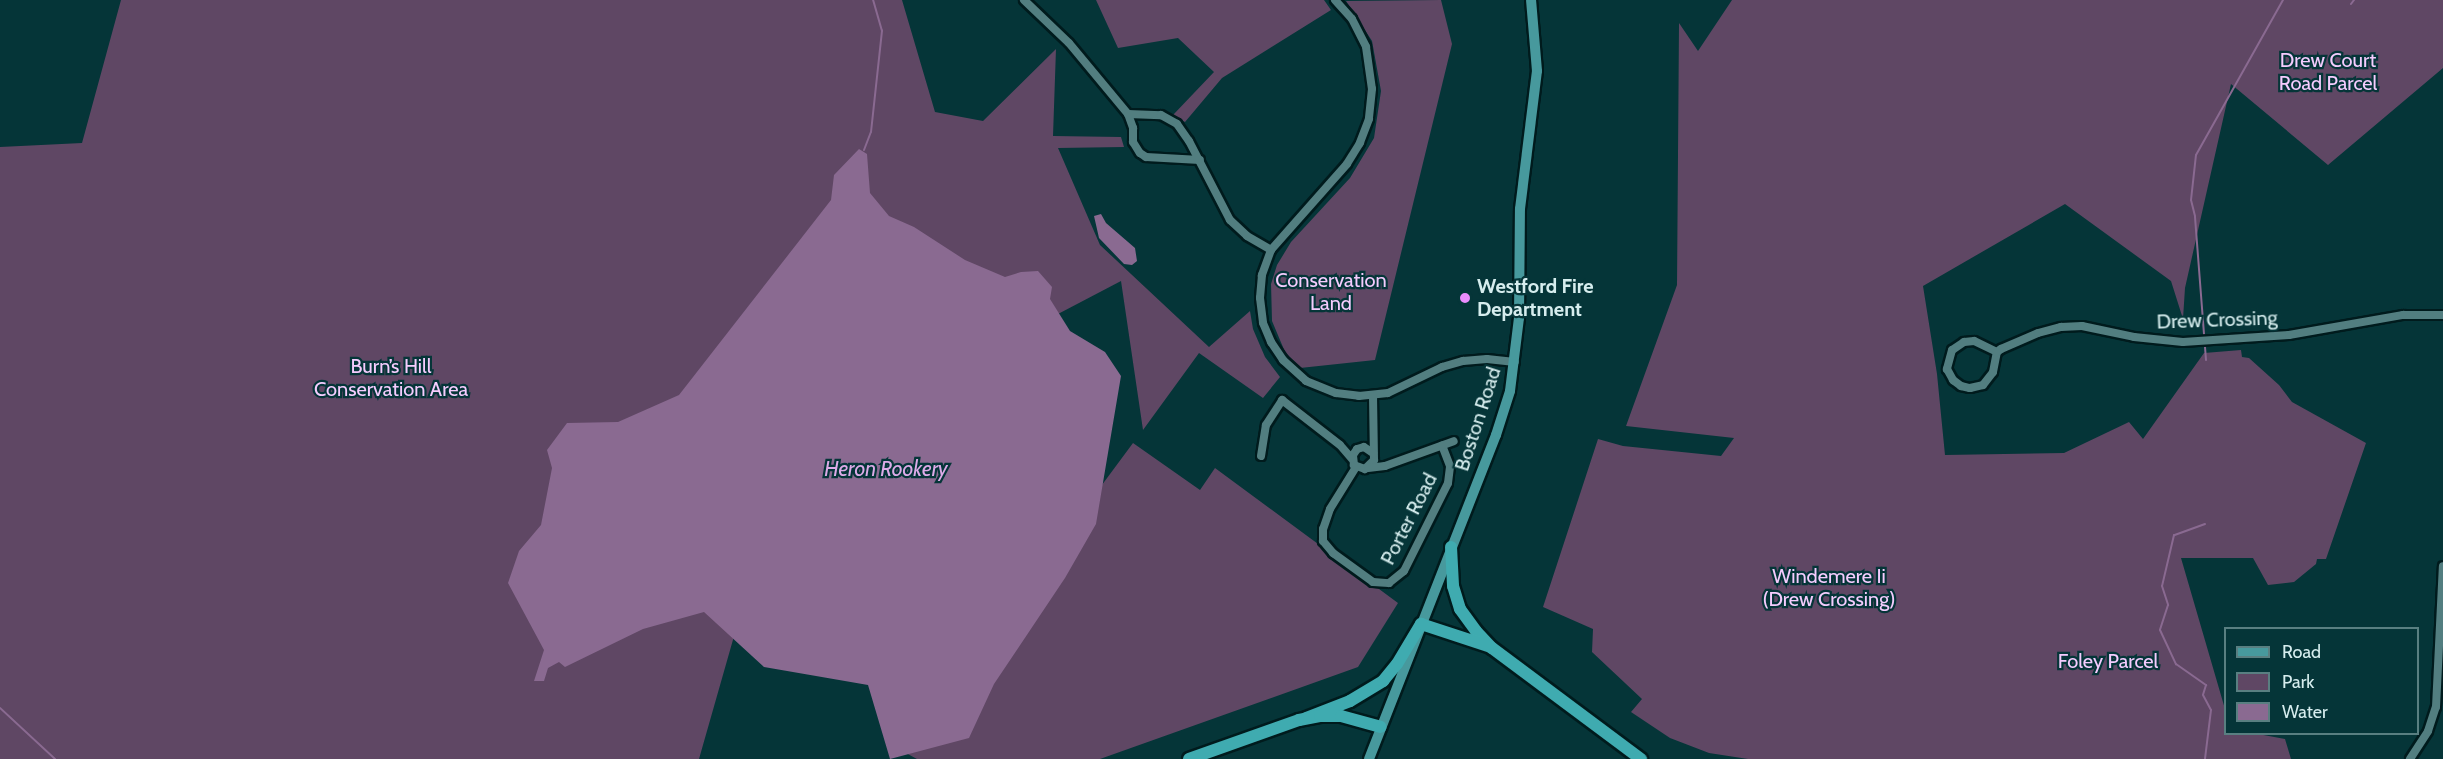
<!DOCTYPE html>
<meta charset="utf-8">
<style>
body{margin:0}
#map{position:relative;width:2443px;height:759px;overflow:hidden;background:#053538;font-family:Cabin,sans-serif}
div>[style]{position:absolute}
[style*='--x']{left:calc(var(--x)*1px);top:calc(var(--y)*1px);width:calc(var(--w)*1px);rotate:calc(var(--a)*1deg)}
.green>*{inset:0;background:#5f4764}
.water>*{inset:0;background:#8a6a91}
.stream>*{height:2px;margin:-1px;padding:0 1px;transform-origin:1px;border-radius:1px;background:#8a6a91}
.roads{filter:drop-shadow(2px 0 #001b1d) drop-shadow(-2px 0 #001b1d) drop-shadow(0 2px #001b1d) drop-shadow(0 -2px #001b1d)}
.minor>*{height:8px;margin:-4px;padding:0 4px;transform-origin:4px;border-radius:4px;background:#527e80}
.major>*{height:10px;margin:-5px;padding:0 5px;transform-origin:5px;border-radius:5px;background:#47999d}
.highway>*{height:12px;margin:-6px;padding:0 6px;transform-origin:6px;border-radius:6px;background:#3fabb0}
.dots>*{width:16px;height:16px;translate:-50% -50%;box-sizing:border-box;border:3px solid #053538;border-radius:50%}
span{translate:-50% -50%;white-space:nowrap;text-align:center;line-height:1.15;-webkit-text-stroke:4.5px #053538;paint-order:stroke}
.park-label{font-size:20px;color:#f5ccfe}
.poi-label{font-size:20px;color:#d6edee;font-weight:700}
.left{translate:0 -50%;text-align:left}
.street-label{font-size:20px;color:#d6edee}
.water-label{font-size:21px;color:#ddabe8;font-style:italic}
.legend{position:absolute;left:2224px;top:627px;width:195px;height:108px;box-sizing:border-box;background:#053538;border:2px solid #597f81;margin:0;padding:8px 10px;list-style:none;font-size:18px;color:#d6edee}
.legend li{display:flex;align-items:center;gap:12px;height:30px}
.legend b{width:30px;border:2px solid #597f81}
</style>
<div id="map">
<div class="green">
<i style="clip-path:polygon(121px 0,902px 0,935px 112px,983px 121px,1056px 49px,1053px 136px,1121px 137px,1124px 147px,1058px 148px,1100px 245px,1209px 347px,1250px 311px,1253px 329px,1265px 357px,1280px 377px,1263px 398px,1199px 353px,1143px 430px,1121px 281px,896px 399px,823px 324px,699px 759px,0 759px,0 147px,82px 143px)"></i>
<i style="clip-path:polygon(1096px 0,1324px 0,1331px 10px,1222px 78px,1185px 122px,1173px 115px,1214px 72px,1178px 38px,1118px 48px)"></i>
<i style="clip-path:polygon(1441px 0,1452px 44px,1375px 360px,1300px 368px,1285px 352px,1272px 321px,1271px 284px,1277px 265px,1291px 242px,1350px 178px,1374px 138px,1381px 91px,1372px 41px,1346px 1px)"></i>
<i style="clip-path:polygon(1732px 0,2443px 0,2443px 68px,2328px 165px,2231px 84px,2185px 288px,2183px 319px,2171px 281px,2065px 204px,1923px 286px,1937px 374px,1945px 455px,2064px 453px,2129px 422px,2143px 439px,2204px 353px,2241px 350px,2242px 357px,2249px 358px,2279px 385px,2292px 402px,2366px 443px,2326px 559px,2317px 559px,2316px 564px,2294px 582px,2268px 585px,2253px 558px,2181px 558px,2225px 709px,2226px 734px,2258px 734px,2285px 739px,2291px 759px,1748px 759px,1709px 753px,1670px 738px,1631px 712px,1642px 699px,1592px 652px,1593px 629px,1543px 607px,1598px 439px,1623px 446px,1721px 456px,1734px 438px,1626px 426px,1677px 285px,1679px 23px,1698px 51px)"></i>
<i style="clip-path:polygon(1133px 443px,1200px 490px,1215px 468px,1398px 603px,1358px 667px,1100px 759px,917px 759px,904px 752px)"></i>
</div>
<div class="water">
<i style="clip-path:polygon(859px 149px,867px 154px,870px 193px,889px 216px,914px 227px,965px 260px,1005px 277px,1021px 272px,1038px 271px,1052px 287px,1050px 299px,1070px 331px,1105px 352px,1121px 376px,1096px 524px,1065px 578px,994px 684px,969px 738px,890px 759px,868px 685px,764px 667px,704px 612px,643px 629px,565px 667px,559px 662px,548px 668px,544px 681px,534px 681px,544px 650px,508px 583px,519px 551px,541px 525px,552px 468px,547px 450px,567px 423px,618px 422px,679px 395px,831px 200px,834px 175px)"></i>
<i style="clip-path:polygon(1101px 214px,1106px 223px,1135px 248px,1137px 261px,1132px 265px,1124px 264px,1099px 238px,1094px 216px)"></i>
</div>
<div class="stream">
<i style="--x:2351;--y:4;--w:5;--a:-53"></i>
<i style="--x:864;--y:150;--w:19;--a:-69"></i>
<i style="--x:871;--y:132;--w:102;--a:-83.8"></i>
<i style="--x:882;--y:31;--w:32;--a:-106"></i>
<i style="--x:2206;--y:360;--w:144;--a:-94.4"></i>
<i style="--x:2195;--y:216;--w:16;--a:-104"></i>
<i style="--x:2191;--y:200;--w:45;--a:-83.7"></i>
<i style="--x:2196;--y:155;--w:178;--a:-60.7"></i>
<i style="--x:2205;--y:524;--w:33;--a:160"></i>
<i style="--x:2174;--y:535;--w:52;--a:103.2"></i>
<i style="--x:2162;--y:586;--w:20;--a:72"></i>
<i style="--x:2168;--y:605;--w:26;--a:108"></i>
<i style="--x:2160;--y:630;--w:38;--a:65"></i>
<i style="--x:2176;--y:664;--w:37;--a:35"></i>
<i style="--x:2206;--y:685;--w:10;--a:107"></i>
<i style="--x:2203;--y:695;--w:17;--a:62"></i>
<i style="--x:2211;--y:710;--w:49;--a:97"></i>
<i style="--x:0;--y:708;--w:75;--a:42.8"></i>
</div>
<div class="roads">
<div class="minor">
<i style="--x:1024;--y:0;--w:62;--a:43.7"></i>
<i style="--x:1069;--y:43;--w:92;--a:50.3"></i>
<i style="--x:1128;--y:114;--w:15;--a:70"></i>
<i style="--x:1133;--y:128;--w:14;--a:90"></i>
<i style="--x:1133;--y:142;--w:13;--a:58"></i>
<i style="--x:1140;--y:153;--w:7;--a:34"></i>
<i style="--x:1146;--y:157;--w:54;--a:3.2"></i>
<i style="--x:1335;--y:0;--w:25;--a:48"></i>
<i style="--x:1352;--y:19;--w:31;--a:63"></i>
<i style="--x:1366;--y:47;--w:42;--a:81.9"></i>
<i style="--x:1372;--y:89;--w:30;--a:96"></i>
<i style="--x:1369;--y:119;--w:26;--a:111"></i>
<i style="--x:1360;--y:143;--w:25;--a:122"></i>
<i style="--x:1347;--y:164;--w:115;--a:131.5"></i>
<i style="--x:1271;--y:250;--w:27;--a:110"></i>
<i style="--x:1262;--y:275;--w:23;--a:95"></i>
<i style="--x:1260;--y:298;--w:25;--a:83"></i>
<i style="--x:1263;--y:323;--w:21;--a:67"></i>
<i style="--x:1271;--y:342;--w:22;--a:56"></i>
<i style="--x:1283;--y:360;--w:31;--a:42"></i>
<i style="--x:1306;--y:381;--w:32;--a:22"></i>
<i style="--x:1336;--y:393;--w:23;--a:7"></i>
<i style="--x:1359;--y:396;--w:29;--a:-6"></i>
<i style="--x:1388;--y:393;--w:60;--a:-25.7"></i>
<i style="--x:1442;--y:367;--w:22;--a:-16"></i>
<i style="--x:1463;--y:361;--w:24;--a:-5"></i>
<i style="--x:1487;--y:359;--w:28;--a:6"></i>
<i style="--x:1128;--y:114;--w:33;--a:2"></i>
<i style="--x:1161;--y:115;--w:18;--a:29"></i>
<i style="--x:1177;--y:124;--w:21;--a:55"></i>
<i style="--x:1189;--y:141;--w:89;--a:62.6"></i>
<i style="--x:1230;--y:220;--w:23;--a:43"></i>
<i style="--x:1247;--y:236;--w:28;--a:30"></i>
<i style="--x:1997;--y:352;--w:25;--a:-154"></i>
<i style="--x:1974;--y:341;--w:10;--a:174"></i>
<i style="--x:1964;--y:342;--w:14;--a:146"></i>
<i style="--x:1952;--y:350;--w:20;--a:105"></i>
<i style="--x:1947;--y:369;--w:13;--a:61"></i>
<i style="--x:1953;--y:380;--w:10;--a:37"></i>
<i style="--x:1961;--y:386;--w:9;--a:13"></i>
<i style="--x:1970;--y:388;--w:13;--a:-13"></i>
<i style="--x:1983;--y:385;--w:16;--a:-52"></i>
<i style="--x:1993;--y:372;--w:20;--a:-79"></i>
<i style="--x:1997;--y:352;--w:5;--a:-37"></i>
<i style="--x:2001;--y:349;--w:40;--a:-23.4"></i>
<i style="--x:2038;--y:333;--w:24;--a:-15"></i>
<i style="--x:2061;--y:327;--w:21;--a:-3"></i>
<i style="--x:2082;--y:326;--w:53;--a:11.9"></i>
<i style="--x:2134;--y:337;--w:49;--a:5.8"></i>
<i style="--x:2183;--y:342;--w:106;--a:-3.8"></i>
<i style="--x:2289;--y:335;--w:116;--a:-10"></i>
<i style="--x:2403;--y:315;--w:40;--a:0"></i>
<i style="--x:1373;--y:396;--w:64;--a:89.1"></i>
<i style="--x:1374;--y:460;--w:13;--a:135"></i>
<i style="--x:1365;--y:469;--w:12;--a:-160"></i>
<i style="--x:1354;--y:465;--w:10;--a:-96"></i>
<i style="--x:1353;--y:455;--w:7;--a:-56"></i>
<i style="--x:1357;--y:449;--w:7;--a:-16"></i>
<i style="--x:1364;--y:447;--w:11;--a:34"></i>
<i style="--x:1261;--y:456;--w:31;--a:-81"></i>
<i style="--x:1266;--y:425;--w:30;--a:-57"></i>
<i style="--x:1282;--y:400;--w:73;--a:37.8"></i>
<i style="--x:1340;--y:445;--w:18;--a:49"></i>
<i style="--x:1356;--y:467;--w:49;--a:121.8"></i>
<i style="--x:1330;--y:509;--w:21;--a:109"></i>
<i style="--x:1323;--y:529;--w:12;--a:90"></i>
<i style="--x:1323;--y:541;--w:16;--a:50"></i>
<i style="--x:1333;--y:553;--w:49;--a:35.9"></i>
<i style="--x:1373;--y:582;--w:16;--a:4"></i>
<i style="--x:1389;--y:583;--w:19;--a:-39"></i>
<i style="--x:1404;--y:571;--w:98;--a:-63.4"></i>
<i style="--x:1448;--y:483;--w:17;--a:-83"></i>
<i style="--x:1450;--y:466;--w:22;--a:-111"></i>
<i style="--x:1368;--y:468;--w:17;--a:-7"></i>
<i style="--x:1385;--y:466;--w:73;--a:-19.9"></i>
<i style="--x:2410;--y:759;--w:33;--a:-57"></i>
<i style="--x:2428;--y:731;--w:25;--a:-72"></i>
<i style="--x:2436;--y:707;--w:141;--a:-87.2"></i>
</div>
<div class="major">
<i style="--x:1369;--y:759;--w:348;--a:-68.6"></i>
<i style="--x:1496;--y:435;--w:46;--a:-72.3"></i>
<i style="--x:1510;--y:391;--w:74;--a:-83"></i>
<i style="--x:1519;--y:318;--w:109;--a:-89.5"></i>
<i style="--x:1520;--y:209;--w:139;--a:-83"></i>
<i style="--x:1537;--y:71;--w:71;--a:-94.8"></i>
</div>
<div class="highway">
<i style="--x:1451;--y:547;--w:39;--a:87"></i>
<i style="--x:1453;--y:586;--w:24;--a:73"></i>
<i style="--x:1460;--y:609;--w:27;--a:54"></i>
<i style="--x:1476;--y:631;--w:23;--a:47"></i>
<i style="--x:1492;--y:648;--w:186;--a:36.7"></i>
<i style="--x:1306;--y:718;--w:47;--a:-21.1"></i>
<i style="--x:1350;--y:701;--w:39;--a:-31"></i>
<i style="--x:1383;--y:681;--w:22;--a:-51"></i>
<i style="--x:1397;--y:664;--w:47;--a:-59"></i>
<i style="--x:1421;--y:624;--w:71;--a:18.2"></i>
<i style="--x:1189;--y:759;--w:117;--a:-19.5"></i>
<i style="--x:1299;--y:720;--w:21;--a:-11"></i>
<i style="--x:1320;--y:716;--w:21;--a:0"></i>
<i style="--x:1341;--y:716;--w:41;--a:15.4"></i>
</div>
</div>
<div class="dots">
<i style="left:1465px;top:298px;background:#ea8dfd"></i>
</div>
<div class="park-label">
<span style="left:2328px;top:72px">Drew Court<br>Road Parcel</span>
<span style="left:1331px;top:292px">Conservation<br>Land</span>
<span style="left:391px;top:378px">Burn’s Hill<br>Conservation Area</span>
<span style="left:1829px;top:588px">Windemere Ii<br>(Drew Crossing)</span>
<span style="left:2108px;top:661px">Foley Parcel</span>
</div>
<div class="poi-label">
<span class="left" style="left:1477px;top:298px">Westford Fire<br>Department</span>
</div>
<div class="street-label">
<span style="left:2217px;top:320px;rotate:-2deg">Drew Crossing</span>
<span style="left:1478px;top:419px;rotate:-72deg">Boston Road</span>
<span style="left:1409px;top:519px;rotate:-63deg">Porter Road</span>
</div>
<div class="water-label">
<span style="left:886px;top:469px">Heron Rookery</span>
</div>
<ul class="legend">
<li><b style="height:8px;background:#47999d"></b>Road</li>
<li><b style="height:16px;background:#5f4764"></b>Park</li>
<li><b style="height:16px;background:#8a6a91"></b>Water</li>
</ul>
</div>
